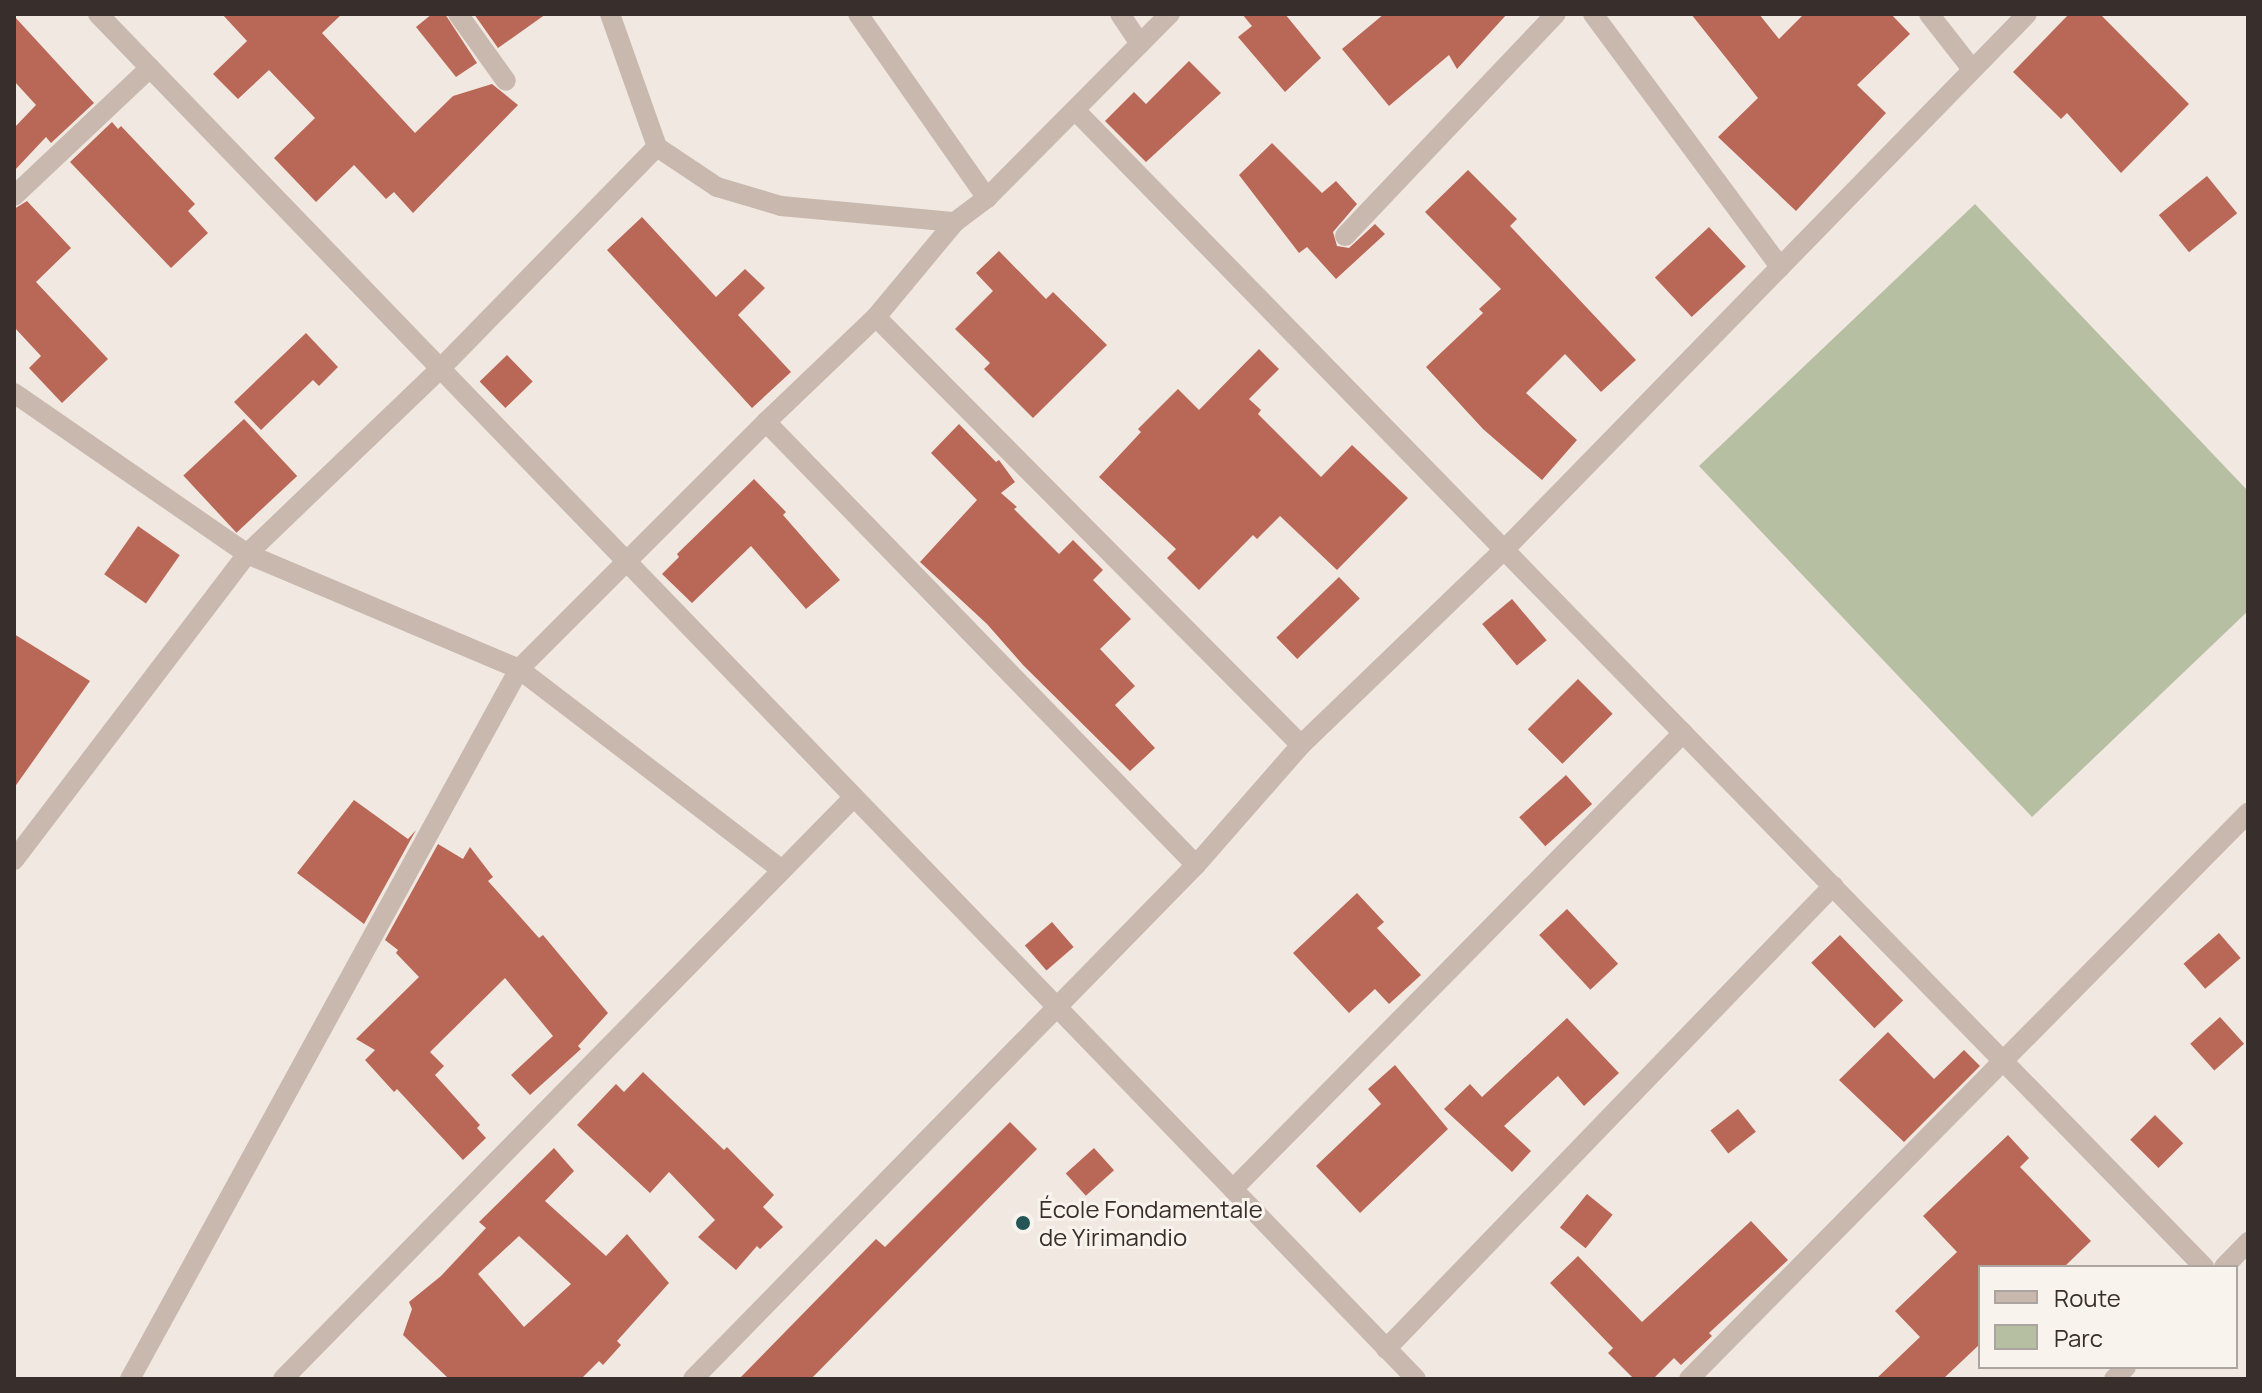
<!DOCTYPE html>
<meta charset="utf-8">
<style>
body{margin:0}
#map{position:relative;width:2262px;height:1393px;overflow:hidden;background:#f1e8e1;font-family:Manrope,sans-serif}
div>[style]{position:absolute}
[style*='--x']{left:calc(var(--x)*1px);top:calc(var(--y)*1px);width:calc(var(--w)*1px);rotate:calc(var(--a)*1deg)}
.green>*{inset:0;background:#b7bfa2}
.building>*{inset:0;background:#b96857;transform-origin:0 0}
.minor>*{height:20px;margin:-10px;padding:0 10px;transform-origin:10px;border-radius:10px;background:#c8b8ae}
.tertiary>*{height:20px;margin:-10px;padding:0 10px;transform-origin:10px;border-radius:10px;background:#c8b8ae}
.dots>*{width:22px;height:22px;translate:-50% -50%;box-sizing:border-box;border:4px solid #f9f3ed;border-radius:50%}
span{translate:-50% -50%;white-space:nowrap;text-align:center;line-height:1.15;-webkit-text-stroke:6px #f9f3ed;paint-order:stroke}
.poi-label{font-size:24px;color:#382e2c}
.left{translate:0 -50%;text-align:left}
.frame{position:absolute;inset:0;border:16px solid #382e2c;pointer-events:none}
.legend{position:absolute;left:1978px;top:1265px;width:260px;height:104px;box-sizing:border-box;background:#f9f3ed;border:2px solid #aca4a0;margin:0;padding:10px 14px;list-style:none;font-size:24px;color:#382e2c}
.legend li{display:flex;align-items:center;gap:16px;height:40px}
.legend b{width:40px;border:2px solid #aca4a0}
</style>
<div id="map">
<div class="green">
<i style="clip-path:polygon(1975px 204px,2248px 491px,2248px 611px,2032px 817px,1699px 466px)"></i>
</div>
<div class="building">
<i style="clip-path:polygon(222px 14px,342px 14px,322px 33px,415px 133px,453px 96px,492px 84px,518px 105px,413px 213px,394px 192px,386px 199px,354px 165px,316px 202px,274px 158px,315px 118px,269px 70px,238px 99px,213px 74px,247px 41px)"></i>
<i style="clip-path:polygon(432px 14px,445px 14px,477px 63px,456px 77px,416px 27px)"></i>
<i style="clip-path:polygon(474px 14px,546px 14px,498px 48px)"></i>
<i style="clip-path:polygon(1242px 14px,1285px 14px,1321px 58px,1285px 92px,1238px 37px,1252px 26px)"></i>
<i style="clip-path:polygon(1384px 14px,1507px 14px,1457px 69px,1449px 55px,1389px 106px,1342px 49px)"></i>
<i style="clip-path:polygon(1691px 14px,1759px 14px,1779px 39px,1804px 14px,1891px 14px,1910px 34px,1857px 85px,1886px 113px,1796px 211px,1718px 137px,1758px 98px)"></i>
<i style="clip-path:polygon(2069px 14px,2100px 14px,2189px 104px,2121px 173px,2067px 113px,2061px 119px,2013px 72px)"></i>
<i style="clip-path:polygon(14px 16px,94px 103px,51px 143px,46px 137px,14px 171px,14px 128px,36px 105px,14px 81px)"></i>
<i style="clip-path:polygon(1189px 61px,1221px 93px,1146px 162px,1105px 121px,1134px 92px,1146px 104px)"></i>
<i style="clip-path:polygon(112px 122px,118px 129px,121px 126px,195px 204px,188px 211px,208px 233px,171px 268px,70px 162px)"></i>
<i style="clip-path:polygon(1272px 143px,1322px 193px,1336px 181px,1357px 204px,1333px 232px,1337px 246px,1349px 248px,1375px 224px,1385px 234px,1336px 279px,1307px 247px,1299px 253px,1239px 175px)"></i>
<i style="clip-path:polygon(1468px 170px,1517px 219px,1510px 226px,1636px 360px,1601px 392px,1565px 354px,1526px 393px,1577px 440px,1542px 480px,1483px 429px,1426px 367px,1483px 313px,1479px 309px,1501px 289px,1425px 212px)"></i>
<i style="left:2207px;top:176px;width:48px;height:62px;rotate:51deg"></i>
<i style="clip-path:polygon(27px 201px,71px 248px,36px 282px,108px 359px,62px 403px,29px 368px,41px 356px,14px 327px,14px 209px)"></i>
<i style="clip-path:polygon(642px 217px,716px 297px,745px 269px,765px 288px,738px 315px,791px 372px,752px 408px,607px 250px)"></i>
<i style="left:1709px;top:227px;width:54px;height:74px;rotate:47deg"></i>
<i style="clip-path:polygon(999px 251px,1046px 299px,1053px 292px,1107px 345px,1033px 418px,984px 369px,990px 363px,955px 329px,993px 291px,976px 273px)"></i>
<i style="clip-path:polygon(306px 333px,338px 367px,319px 386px,313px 380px,261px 430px,234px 402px)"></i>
<i style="clip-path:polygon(1259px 349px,1279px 369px,1249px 399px,1261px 410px,1258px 414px,1321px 477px,1352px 445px,1408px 498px,1337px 570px,1280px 516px,1257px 539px,1253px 535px,1199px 590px,1167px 558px,1176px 549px,1099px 477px,1141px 432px,1138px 429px,1178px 389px,1199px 410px)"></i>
<i style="left:507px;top:355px;width:37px;height:38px;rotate:46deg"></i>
<i style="left:244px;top:419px;width:78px;height:83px;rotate:47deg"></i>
<i style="clip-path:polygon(959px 424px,996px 462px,999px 460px,1015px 482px,1001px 493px,1017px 507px,1014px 509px,1059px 554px,1073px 540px,1103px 570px,1093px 580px,1131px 619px,1100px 649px,1135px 686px,1115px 705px,1155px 748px,1130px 771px,1023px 665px,987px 624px,920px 562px,977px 500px,931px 453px)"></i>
<i style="clip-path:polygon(754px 479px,786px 512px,783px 515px,840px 580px,806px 609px,751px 546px,692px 603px,662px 574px,679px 557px,677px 554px)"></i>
<i style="left:138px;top:526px;width:51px;height:59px;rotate:35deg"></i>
<i style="left:1339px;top:577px;width:30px;height:87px;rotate:46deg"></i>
<i style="left:1512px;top:599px;width:54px;height:39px;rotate:50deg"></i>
<i style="clip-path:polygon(14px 634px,90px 681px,14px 788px)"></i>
<i style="left:1578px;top:679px;width:49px;height:71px;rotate:45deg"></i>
<i style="left:1566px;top:775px;width:39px;height:63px;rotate:48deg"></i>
<i style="clip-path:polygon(354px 800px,408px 839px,416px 830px,364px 924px,297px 873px)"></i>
<i style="clip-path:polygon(438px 844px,463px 859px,470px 847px,493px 877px,488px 881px,539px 938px,543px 935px,608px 1013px,578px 1046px,581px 1049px,530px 1095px,511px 1075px,553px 1036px,505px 978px,430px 1052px,444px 1066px,435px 1075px,480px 1125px,477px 1128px,486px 1138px,463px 1160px,397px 1089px,394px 1092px,365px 1060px,375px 1050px,356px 1039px,419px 977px,396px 953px,398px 950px,385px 940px)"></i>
<i style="clip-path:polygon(1357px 893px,1384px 922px,1377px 928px,1421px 975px,1389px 1004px,1375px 989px,1349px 1013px,1293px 953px)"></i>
<i style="left:1567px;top:909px;width:75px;height:38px;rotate:47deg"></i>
<i style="left:1052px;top:922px;width:33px;height:36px;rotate:49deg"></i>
<i style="left:2219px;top:933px;width:33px;height:47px;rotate:49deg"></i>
<i style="left:1840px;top:935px;width:91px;height:40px;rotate:46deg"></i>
<i style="left:2220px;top:1017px;width:36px;height:40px;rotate:48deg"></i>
<i style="clip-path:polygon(1567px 1018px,1619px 1073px,1584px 1106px,1558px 1076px,1504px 1126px,1531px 1151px,1512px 1172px,1444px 1109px,1470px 1084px,1482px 1097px)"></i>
<i style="clip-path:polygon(1888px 1032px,1934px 1079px,1964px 1050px,1980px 1066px,1904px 1142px,1839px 1080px)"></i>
<i style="clip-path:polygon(1395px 1065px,1448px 1129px,1360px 1213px,1316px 1166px,1381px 1104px,1368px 1089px)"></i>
<i style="clip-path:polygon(643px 1072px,724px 1150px,727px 1147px,774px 1195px,763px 1207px,783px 1227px,760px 1249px,757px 1246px,736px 1270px,698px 1237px,715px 1220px,669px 1172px,650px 1193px,577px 1125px,616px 1084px,624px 1092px)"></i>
<i style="left:1738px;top:1109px;width:29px;height:35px;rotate:52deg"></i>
<i style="left:2155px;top:1115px;width:40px;height:35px;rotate:45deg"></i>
<i style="clip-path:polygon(1010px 1122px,1037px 1149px,811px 1379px,739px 1379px,876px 1239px,885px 1247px)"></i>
<i style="clip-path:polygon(2008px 1135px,2029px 1158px,2020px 1167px,2091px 1241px,2064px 1267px,1980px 1267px,1980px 1344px,1943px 1379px,1876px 1379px,1920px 1337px,1895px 1311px,1957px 1252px,1923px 1216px)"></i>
<i style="clip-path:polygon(evenodd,554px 1148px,574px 1171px,545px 1201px,606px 1256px,627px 1234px,669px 1283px,617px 1341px,621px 1345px,603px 1365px,599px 1361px,581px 1379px,449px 1379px,403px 1335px,412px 1309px,409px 1302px,441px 1276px,486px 1228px,479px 1222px,554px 1148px,519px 1236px,571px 1284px,524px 1327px,478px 1274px,519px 1236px)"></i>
<i style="left:1094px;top:1148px;width:30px;height:38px;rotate:48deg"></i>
<i style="left:1587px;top:1194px;width:33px;height:43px;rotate:39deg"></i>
<i style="clip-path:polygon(1751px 1221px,1788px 1260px,1709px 1333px,1712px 1336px,1681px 1365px,1674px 1358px,1653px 1379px,1634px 1379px,1608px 1353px,1613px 1348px,1550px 1283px,1578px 1256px,1642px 1322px)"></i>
</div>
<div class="minor">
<i style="--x:458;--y:14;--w:82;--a:54.4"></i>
<i style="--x:610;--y:14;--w:141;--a:70.5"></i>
<i style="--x:657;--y:147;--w:72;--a:33.7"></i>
<i style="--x:717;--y:187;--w:67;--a:16.5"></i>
<i style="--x:781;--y:206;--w:175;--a:5.3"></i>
<i style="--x:858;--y:14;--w:225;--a:55"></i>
<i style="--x:1120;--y:14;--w:36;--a:56"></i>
<i style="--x:1593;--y:14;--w:315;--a:53.5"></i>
<i style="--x:1929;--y:14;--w:70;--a:52"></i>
<i style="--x:1075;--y:110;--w:1617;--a:45.7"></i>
<i style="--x:14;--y:196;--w:187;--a:-43.3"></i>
<i style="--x:1345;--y:236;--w:306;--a:-46.5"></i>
<i style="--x:876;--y:317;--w:603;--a:45.2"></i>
<i style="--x:14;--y:393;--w:283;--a:34.6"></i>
<i style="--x:247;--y:554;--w:295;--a:22.9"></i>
<i style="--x:519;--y:669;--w:331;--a:37.4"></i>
<i style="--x:766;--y:422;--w:617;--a:45.85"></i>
<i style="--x:14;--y:860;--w:385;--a:-52.7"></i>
<i style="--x:247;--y:554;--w:267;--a:-43.8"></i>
<i style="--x:440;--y:369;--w:310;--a:-45.7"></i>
<i style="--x:1233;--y:1189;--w:641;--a:-45.38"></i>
<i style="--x:2224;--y:1267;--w:35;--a:-46"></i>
<i style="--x:1386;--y:1349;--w:644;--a:-46.01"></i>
<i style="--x:130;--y:1379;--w:810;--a:-61.28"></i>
<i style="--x:519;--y:669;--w:349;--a:-45"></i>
<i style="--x:766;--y:422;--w:152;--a:-43.7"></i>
<i style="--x:876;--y:317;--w:124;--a:-50.3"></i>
<i style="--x:955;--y:222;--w:40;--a:-37"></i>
<i style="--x:987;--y:198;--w:260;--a:-45.2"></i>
<i style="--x:283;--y:1379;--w:815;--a:-45.55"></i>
<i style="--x:693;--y:1379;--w:719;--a:-45.62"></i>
<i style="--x:1196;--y:865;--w:159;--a:-48.8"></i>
<i style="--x:1301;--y:745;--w:283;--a:-43.9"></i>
<i style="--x:1505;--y:549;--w:747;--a:-45.7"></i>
<i style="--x:1689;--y:1379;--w:796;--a:-45.36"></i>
<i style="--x:2114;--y:1379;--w:17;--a:-45"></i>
</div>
<div class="tertiary">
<i style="--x:98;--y:14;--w:1897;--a:46"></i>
</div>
<div class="dots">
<i style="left:1023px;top:1223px;background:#255554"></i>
</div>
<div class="poi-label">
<span class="left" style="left:1039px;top:1223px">École Fondamentale<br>de Yirimandio</span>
</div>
<div class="frame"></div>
<ul class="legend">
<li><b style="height:10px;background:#c8b8ae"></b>Route</li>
<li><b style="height:22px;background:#b7bfa2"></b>Parc</li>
</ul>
</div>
